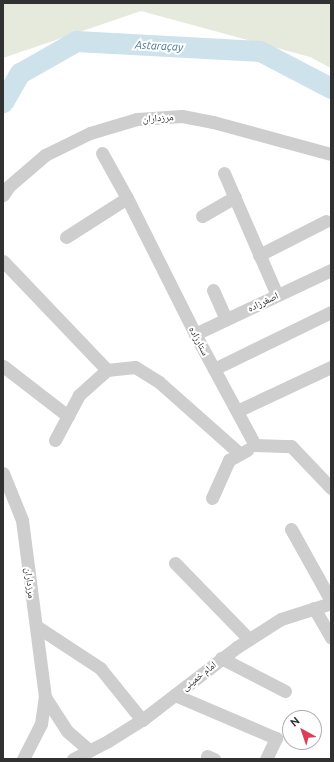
<!DOCTYPE html>
<meta charset="utf-8">
<style>
body{margin:0}
#map{position:relative;width:334px;height:762px;overflow:hidden;background:#fff;font-family:Ubuntu,"Noto Naskh Arabic",sans-serif}
div>[style]{position:absolute}
[style*='--x']{left:calc(var(--x)*1px);top:calc(var(--y)*1px);width:calc(var(--w)*1px);rotate:calc(var(--a)*1deg)}
.green>*{inset:0;background:#e5eadd}
.river>*{height:21px;margin:-10.5px;padding:0 10.5px;transform-origin:10.5px;border-radius:10.5px;background:#cde2eb}
.minor>*{height:13px;margin:-6.5px;padding:0 6.5px;transform-origin:6.5px;border-radius:6.5px;background:#cecece}
span{translate:-50% -50%;white-space:nowrap;text-align:center;line-height:1.15;-webkit-text-stroke:4px #fff;paint-order:stroke}
.street-label{font-size:10px;color:#313131}
.water-label{font-size:11px;color:#417890;font-style:italic}
.frame{position:absolute;inset:0;border:4px solid #313131;pointer-events:none}
.north{position:absolute;left:282px;top:710px;width:40px;height:40px;box-sizing:border-box;background:#fff;border:1px solid #adadad;border-radius:50%;rotate:320deg;font-size:11px;font-weight:700;line-height:16px;text-align:center;color:#313131}
.north::after{content:'';display:block;margin:auto;width:14px;height:18px;background:#dd3d57;clip-path:polygon(50% 0,100% 100%,50% 72%,0 100%)}
</style>
<div id="map">
<div class="green">
<i style="clip-path:polygon(3px 3px,331px 3px,331px 68px,310px 57px,141px 11px,3px 58px)"></i>
</div>
<div class="river">
<i style="--x:3;--y:102;--w:34;--a:-60"></i>
<i style="--x:20;--y:73;--w:64;--a:-29.7"></i>
<i style="--x:76;--y:41;--w:184;--a:3.1"></i>
<i style="--x:260;--y:51;--w:80;--a:27.5"></i>
</div>
<div class="minor">
<i style="--x:102;--y:153;--w:51;--a:60.9"></i>
<i style="--x:127;--y:198;--w:152;--a:63.4"></i>
<i style="--x:195;--y:334;--w:126;--a:61.6"></i>
<i style="--x:224;--y:173;--w:133;--a:66.5"></i>
<i style="--x:3;--y:195;--w:11;--a:-56"></i>
<i style="--x:9;--y:186;--w:48;--a:-40.7"></i>
<i style="--x:45;--y:155;--w:50;--a:-26.1"></i>
<i style="--x:90;--y:133;--w:49;--a:-16.6"></i>
<i style="--x:137;--y:119;--w:45;--a:-3.8"></i>
<i style="--x:182;--y:116;--w:32;--a:11"></i>
<i style="--x:213;--y:122;--w:122;--a:15.2"></i>
<i style="--x:202;--y:216;--w:38;--a:-30"></i>
<i style="--x:66;--y:237;--w:72;--a:-32.6"></i>
<i style="--x:259;--y:255;--w:75;--a:-26.9"></i>
<i style="--x:3;--y:261;--w:151;--a:46.3"></i>
<i style="--x:213;--y:290;--w:32;--a:66"></i>
<i style="--x:195;--y:334;--w:150;--a:-25.2"></i>
<i style="--x:3;--y:366;--w:82;--a:37.6"></i>
<i style="--x:214;--y:369;--w:130;--a:-26"></i>
<i style="--x:237;--y:411;--w:104;--a:-25.1"></i>
<i style="--x:55;--y:440;--w:51;--a:-61.9"></i>
<i style="--x:79;--y:395;--w:38;--a:-42"></i>
<i style="--x:107;--y:370;--w:28;--a:-6"></i>
<i style="--x:135;--y:367;--w:28;--a:32"></i>
<i style="--x:159;--y:382;--w:108;--a:41.6"></i>
<i style="--x:255;--y:445;--w:36;--a:2"></i>
<i style="--x:291;--y:446;--w:58;--a:46.4"></i>
<i style="--x:3;--y:473;--w:51;--a:68"></i>
<i style="--x:22;--y:520;--w:178;--a:82.6"></i>
<i style="--x:212;--y:498;--w:42;--a:-65.9"></i>
<i style="--x:229;--y:460;--w:21;--a:-29"></i>
<i style="--x:291;--y:529;--w:82;--a:60.9"></i>
<i style="--x:175;--y:563;--w:106;--a:45.8"></i>
<i style="--x:314;--y:608;--w:34;--a:60"></i>
<i style="--x:36;--y:626;--w:77;--a:33.3"></i>
<i style="--x:100;--y:668;--w:67;--a:51.1"></i>
<i style="--x:221;--y:658;--w:72;--a:27.3"></i>
<i style="--x:175;--y:695;--w:110;--a:23.1"></i>
<i style="--x:276;--y:738;--w:23;--a:115"></i>
<i style="--x:207;--y:756;--w:8;--a:23"></i>
<i style="--x:23;--y:759;--w:39;--a:-63"></i>
<i style="--x:41;--y:724;--w:27;--a:-82"></i>
<i style="--x:45;--y:697;--w:40;--a:57.1"></i>
<i style="--x:67;--y:731;--w:30;--a:41"></i>
<i style="--x:73;--y:759;--w:39;--a:-27"></i>
<i style="--x:108;--y:741;--w:40;--a:-32"></i>
<i style="--x:142;--y:720;--w:120;--a:-37.5"></i>
<i style="--x:237;--y:647;--w:52;--a:-32.5"></i>
<i style="--x:281;--y:619;--w:52;--a:-17.7"></i>
</div>
<div class="street-label">
<span style="left:158px;top:118px;rotate:-4deg">مرزداران</span>
<span style="left:263px;top:302px;rotate:-25deg">اصغرزاده</span>
<span style="left:199px;top:341px;rotate:62deg">ستارزاده</span>
<span style="left:30px;top:583px;rotate:83deg">مرزداران</span>
<span style="left:199px;top:676px;rotate:-38deg">امام خمینی</span>
</div>
<div class="water-label">
<span style="left:159px;top:46px;rotate:3deg">Astaraçay</span>
</div>
<div class="frame"></div>
<div class="north">N</div>
</div>
